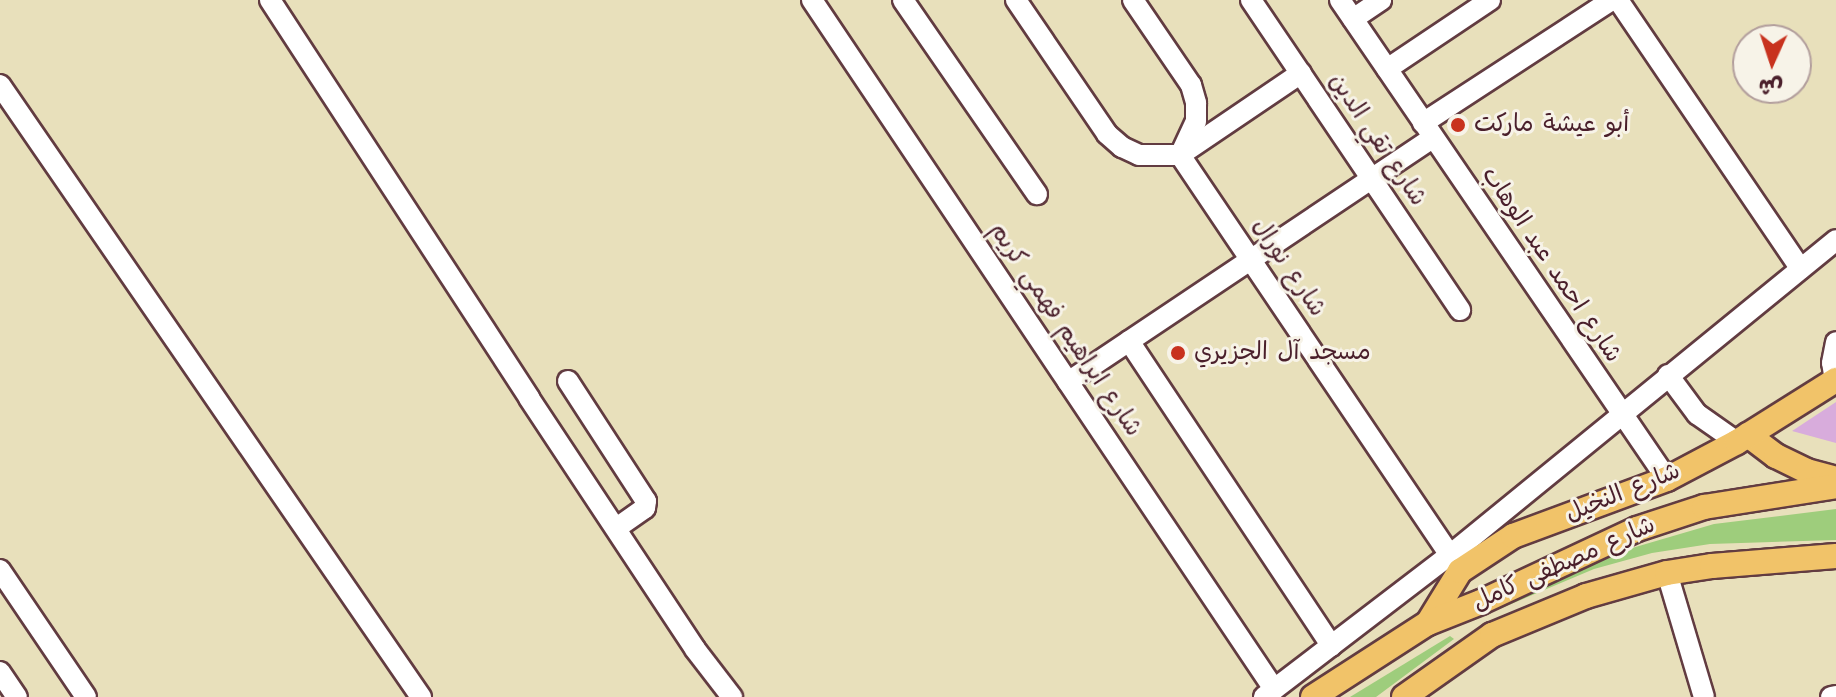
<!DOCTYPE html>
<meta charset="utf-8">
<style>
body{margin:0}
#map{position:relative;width:1836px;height:697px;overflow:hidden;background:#e8e0bb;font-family:"Architects Daughter","Playpen Sans Arabic",sans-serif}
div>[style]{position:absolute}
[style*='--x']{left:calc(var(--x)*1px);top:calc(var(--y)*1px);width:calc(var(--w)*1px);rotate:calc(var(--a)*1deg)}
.green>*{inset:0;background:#9ecd7c}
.building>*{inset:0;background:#d8acdc}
.roads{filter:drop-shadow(2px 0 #623c41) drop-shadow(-2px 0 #623c41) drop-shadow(0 2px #623c41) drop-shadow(0 -2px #623c41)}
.minor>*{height:20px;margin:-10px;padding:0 10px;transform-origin:10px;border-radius:10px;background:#fff}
.major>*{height:24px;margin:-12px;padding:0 12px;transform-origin:12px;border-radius:12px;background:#f1c369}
.dots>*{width:22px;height:22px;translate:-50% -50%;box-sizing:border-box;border:4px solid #f7f3e8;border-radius:50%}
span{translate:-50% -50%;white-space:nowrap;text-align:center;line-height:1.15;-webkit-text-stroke:6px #f7f3e8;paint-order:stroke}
.poi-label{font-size:24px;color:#4a1f2b}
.left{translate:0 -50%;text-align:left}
.street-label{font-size:24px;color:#4a1f2b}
.north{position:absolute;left:1732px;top:24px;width:80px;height:80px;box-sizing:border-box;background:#f7f3e8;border:2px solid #b29e9c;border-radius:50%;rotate:183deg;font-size:22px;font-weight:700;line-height:32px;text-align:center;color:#4a1f2b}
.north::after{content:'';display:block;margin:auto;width:28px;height:36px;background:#c8321e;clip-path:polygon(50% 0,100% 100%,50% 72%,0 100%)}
</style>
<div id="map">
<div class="green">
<i style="clip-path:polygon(1836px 509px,1836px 540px,1710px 544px,1652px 553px,1594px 569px,1497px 610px,1515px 594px,1598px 558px,1714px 524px)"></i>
<i style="clip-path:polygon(1450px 636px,1454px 639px,1376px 697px,1350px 697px)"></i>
</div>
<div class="building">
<i style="clip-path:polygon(1836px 402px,1836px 443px,1792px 431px)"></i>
</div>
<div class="roads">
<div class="minor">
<i style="--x:270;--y:0;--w:475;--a:56.9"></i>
<i style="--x:529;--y:398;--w:301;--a:56.5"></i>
<i style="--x:695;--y:649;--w:61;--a:52.4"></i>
<i style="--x:812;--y:0;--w:830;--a:56.16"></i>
<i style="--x:903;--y:0;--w:236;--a:55.4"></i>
<i style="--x:1016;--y:0;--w:162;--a:55.8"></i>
<i style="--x:1107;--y:134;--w:20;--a:41"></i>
<i style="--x:1122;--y:147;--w:19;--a:25"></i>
<i style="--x:1139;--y:155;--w:41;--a:0"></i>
<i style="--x:1180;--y:155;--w:146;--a:-34.1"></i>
<i style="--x:1133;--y:0;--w:103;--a:55.7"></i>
<i style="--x:1191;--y:85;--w:19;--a:74"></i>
<i style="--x:1196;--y:103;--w:18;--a:90"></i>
<i style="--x:1196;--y:121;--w:33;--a:115"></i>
<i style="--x:1251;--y:0;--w:374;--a:56"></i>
<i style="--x:1340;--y:0;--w:580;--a:55.68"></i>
<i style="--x:1618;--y:0;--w:325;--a:55.8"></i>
<i style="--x:1353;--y:19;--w:34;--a:-34"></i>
<i style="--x:1387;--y:69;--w:124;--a:-33.8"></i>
<i style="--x:0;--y:85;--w:743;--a:55.48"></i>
<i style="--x:1423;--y:123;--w:225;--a:-33.1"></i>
<i style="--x:1180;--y:155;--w:496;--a:56"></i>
<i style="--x:1129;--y:341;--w:366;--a:56.4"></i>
<i style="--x:1668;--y:375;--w:49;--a:53.4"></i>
<i style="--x:1697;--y:414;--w:49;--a:35"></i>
<i style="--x:568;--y:381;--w:143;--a:57"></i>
<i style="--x:646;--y:501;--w:7;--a:98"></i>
<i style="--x:645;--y:508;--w:35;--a:145"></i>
<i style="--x:1835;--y:381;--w:18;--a:-99"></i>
<i style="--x:1832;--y:363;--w:21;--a:-79"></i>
<i style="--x:1068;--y:382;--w:439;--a:-33.8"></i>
<i style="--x:0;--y:570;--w:153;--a:55.9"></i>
<i style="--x:1667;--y:573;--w:129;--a:73.4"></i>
<i style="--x:0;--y:672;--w:30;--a:56"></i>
<i style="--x:1264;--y:697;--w:234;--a:-37.4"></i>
<i style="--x:1450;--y:555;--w:498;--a:-39.2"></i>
<i style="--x:1831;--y:697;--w:5;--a:-11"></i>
</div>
<div class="major">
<i style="--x:1748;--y:435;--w:35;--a:37"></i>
<i style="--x:1776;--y:456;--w:34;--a:26"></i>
<i style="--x:1807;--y:471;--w:30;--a:15"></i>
<i style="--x:1428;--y:623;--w:61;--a:-58.4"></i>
<i style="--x:1460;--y:571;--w:64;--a:-33.4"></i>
<i style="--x:1513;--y:536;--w:164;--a:-20.3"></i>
<i style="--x:1667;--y:479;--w:79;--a:-27.9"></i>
<i style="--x:1737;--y:442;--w:117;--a:-32.1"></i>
<i style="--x:1313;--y:697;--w:137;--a:-32.8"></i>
<i style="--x:1428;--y:623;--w:57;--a:-21.6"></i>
<i style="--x:1481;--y:602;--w:172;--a:-25.1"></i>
<i style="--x:1637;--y:529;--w:71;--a:-18.2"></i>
<i style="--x:1704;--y:507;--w:134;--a:-9"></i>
<i style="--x:1404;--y:697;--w:108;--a:-35.2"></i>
<i style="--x:1492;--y:635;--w:102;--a:-22.5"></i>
<i style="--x:1586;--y:596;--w:84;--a:-15.9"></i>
<i style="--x:1667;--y:573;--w:46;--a:-8.8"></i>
<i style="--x:1712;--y:566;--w:124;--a:-4.6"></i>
</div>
</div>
<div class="dots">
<i style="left:1458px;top:125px;background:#c8321e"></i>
<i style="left:1178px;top:353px;background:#c8321e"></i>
</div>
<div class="poi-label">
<span class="left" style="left:1474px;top:125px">أبو عيشة ماركت</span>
<span class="left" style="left:1194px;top:353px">مسجد آل الجزيري</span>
</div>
<div class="street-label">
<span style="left:1377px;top:140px;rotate:56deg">شارع تقي الدين</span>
<span style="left:1551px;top:265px;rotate:56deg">شارع احمد عبد الوهاب</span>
<span style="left:1288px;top:268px;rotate:56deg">شارع نورال</span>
<span style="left:1065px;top:330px;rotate:56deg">شارع ابراهيم فهمي كريم</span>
<span style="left:1623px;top:493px;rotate:-22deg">شارع النخيل</span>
<span style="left:1564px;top:564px;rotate:-24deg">شارع مصطفى كامل</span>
</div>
<div class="north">ش</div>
</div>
